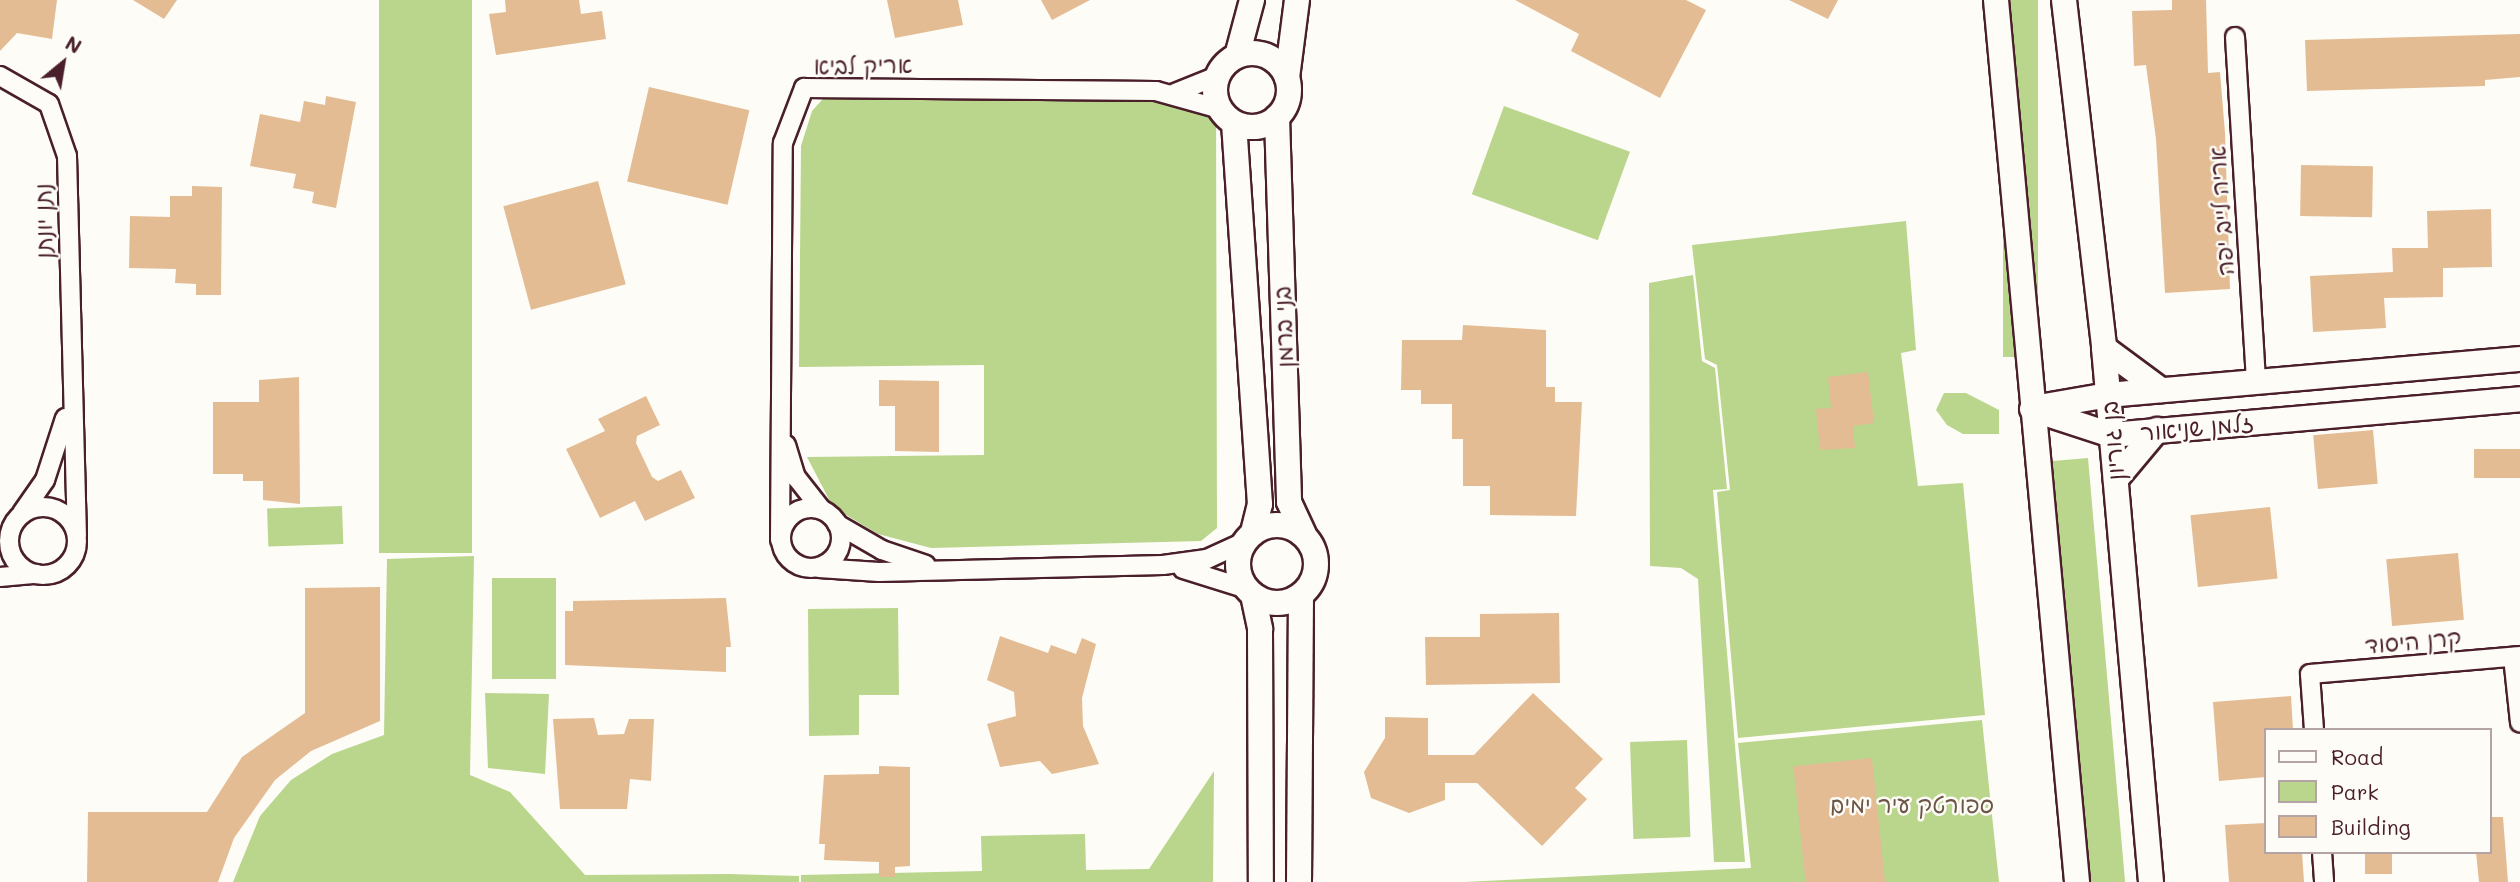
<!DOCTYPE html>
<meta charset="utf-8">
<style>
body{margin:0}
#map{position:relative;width:2520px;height:882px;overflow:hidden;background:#fdfcf7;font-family:Mali,"Playpen Sans Hebrew",sans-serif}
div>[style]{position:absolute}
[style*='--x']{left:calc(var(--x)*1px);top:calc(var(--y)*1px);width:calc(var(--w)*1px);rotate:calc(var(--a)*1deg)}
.green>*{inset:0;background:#bad58c;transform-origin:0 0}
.building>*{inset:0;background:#e3bc94;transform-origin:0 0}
.roads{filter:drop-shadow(2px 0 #4a1f2b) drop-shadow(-2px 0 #4a1f2b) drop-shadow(0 2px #4a1f2b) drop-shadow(0 -2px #4a1f2b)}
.street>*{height:18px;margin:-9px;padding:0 9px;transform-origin:9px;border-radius:9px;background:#fdfcf7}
.street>.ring{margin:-9px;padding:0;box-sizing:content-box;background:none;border:18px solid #fdfcf7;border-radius:50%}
.secondary>*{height:24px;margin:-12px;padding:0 12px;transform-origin:12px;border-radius:12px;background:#fdfcf7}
.secondary>.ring{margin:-12px;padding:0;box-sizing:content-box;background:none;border:24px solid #fdfcf7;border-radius:50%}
span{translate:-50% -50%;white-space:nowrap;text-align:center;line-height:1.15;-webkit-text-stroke:5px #fdfcf7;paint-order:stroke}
.street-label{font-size:23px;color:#4a1f2b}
.park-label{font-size:23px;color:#6c5648}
.legend{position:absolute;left:2264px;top:728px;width:228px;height:126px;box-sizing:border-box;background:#fdfcf7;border:2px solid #b5a4a5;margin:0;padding:9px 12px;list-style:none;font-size:21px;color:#4a1f2b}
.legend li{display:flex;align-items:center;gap:14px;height:35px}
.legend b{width:35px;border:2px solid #b5a4a5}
.north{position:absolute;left:28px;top:28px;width:70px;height:70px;-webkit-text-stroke:5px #fdfcf7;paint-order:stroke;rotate:30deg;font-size:19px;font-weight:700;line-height:28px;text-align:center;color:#4a1f2b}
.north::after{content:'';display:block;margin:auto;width:24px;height:32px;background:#4a1f2b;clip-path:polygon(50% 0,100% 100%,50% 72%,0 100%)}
</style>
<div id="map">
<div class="green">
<i style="left:379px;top:0;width:93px;height:553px"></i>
<i style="left:2003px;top:0;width:35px;height:357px"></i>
<i style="clip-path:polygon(830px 91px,1195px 92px,1216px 104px,1217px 528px,1201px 541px,931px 548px,878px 534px,833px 507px,807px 457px,984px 455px,984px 365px,799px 367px,801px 146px,812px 111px)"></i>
<i style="left:1504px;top:106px;width:134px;height:94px;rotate:20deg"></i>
<i style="clip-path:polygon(1906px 221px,1916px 350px,1901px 353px,1918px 486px,1963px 483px,1985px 715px,1738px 738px,1717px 492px,1730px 490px,1717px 365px,1705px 359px,1692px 245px)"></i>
<i style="clip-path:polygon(1693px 275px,1702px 361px,1715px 368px,1727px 489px,1713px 490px,1745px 862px,1714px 862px,1698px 579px,1681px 568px,1650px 566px,1649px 283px)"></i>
<i style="clip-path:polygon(1944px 393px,1966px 393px,1999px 410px,1999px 434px,1963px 434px,1947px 425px,1936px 410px)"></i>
<i style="left:2088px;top:458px;width:426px;height:38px;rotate:85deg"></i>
<i style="left:342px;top:506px;width:38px;height:75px;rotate:88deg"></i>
<i style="clip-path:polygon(474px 556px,470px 775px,510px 792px,585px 875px,729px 874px,799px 876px,799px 882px,233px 882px,260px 816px,291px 780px,332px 754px,384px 735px,387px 559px)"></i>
<i style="left:492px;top:578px;width:64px;height:101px"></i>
<i style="clip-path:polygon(898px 608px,899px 695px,859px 695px,859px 735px,809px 736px,808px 609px)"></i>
<i style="clip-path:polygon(485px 693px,549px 694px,545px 774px,488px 768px)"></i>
<i style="clip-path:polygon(1982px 720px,1999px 882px,1464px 882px,1751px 868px,1738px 743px)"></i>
<i style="left:1687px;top:740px;width:97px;height:57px;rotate:88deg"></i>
<i style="clip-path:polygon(1214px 771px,1213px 882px,801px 882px,801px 875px,982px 871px,981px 836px,1085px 834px,1086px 870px,1149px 869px)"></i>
</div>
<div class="building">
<i style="clip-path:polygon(0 0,57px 0,52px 39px,17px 33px,0 51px)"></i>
<i style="clip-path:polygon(133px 0,177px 0,164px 19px)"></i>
<i style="clip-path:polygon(505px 0,579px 0,581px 14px,602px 11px,606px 39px,496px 55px,489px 14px,506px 12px)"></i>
<i style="clip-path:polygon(887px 0,958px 0,963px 25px,895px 38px)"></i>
<i style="clip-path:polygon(1041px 0,1090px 0,1052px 20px)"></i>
<i style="clip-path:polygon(1515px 0,1686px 0,1706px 10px,1660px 98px,1571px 51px,1579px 34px)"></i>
<i style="clip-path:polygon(1789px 0,1838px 0,1828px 19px)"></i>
<i style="clip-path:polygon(2172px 0,2206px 0,2208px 73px,2220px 72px,2225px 133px,2230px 289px,2165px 293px,2156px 139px,2146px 65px,2134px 66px,2132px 11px,2172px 10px)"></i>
<i style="clip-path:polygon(2520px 34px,2520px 77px,2485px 80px,2485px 86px,2307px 91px,2305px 40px)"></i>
<i style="left:649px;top:87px;width:103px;height:97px;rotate:13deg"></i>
<i style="clip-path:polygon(326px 96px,356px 102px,336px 208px,312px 203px,314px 192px,293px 188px,296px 174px,250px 166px,260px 114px,300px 122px,304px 101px,325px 105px)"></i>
<i style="left:2301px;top:165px;width:72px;height:51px;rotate:1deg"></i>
<i style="left:598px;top:181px;width:107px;height:98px;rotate:75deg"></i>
<i style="clip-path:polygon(192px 186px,222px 187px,221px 295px,196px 295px,196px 284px,175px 283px,176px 269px,129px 268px,130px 216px,170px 217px,170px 196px,192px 196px)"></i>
<i style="clip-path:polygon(2491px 209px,2492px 267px,2443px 268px,2443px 297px,2384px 298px,2386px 328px,2313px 332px,2310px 276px,2393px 272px,2392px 248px,2428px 248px,2427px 211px)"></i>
<i style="clip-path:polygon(1463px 325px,1546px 330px,1546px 387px,1555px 387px,1555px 402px,1582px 402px,1576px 516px,1490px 515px,1490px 486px,1463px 486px,1463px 439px,1452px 439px,1452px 404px,1421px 404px,1421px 390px,1401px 390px,1402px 340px,1462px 340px)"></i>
<i style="clip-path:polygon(1868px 372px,1874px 423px,1853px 426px,1855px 448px,1820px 450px,1816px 409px,1831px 408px,1828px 377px)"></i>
<i style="clip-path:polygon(299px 377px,300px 504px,263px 500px,263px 481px,243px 481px,243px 474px,213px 474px,213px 402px,259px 402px,259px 380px)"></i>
<i style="clip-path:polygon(879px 380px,939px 381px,939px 452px,895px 451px,895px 406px,879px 406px)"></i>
<i style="clip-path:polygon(646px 396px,660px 425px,637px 436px,636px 443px,652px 477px,658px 481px,681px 470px,695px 498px,645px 521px,635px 501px,600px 518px,566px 449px,605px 431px,598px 419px)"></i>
<i style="left:2373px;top:430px;width:54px;height:60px;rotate:85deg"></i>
<i style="left:2520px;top:449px;width:29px;height:46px;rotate:90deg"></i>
<i style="left:2270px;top:507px;width:72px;height:80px;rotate:84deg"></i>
<i style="left:2458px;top:553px;width:67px;height:72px;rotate:85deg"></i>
<i style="clip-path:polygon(380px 587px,380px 721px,311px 751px,275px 780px,234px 838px,218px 882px,87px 882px,88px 812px,207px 812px,242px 757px,305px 713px,305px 588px)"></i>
<i style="clip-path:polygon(726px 598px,731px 647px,726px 647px,726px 672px,565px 665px,565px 611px,573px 611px,573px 601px)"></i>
<i style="clip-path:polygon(1559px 613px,1560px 683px,1426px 685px,1425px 637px,1480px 637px,1480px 614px)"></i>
<i style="clip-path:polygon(1000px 636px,1048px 653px,1051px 645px,1076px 654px,1082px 638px,1096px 644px,1082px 698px,1083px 726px,1099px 764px,1052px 774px,1040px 761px,1000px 767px,987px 724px,1016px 716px,1014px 692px,987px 680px)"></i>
<i style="clip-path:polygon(1533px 693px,1603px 759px,1575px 788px,1587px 799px,1542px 846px,1477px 783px,1445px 783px,1445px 800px,1409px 813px,1371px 798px,1364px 772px,1385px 738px,1385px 717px,1428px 718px,1428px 755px,1474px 755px)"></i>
<i style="clip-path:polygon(2291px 696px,2293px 730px,2266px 730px,2266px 777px,2219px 781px,2213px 702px)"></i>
<i style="clip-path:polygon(594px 718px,598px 735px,624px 734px,629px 719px,654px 719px,651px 781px,630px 779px,627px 809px,560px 809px,553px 719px)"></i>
<i style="left:1872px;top:758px;width:125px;height:79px;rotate:84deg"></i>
<i style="clip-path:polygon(879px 766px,910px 767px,910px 866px,895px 867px,895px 877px,879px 877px,879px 862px,824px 860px,825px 844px,819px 844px,824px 775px,879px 774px)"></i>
<i style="clip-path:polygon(2490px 817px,2503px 817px,2508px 882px,2479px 882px,2476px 852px,2490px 852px)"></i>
<i style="clip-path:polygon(2266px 823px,2266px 852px,2302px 852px,2304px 882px,2229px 882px,2225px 825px)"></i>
<i style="left:2365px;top:852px;width:27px;height:22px"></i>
</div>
<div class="roads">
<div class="street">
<i style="--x:2235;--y:37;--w:346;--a:86.5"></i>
<i style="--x:0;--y:76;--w:56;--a:29.7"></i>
<i style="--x:49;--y:104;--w:55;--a:70.9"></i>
<i style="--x:67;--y:156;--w:379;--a:88.5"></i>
<i style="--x:1175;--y:93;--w:45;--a:-22"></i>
<i style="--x:786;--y:445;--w:34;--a:73"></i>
<i style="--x:796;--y:477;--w:42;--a:51.8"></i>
<i class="ring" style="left:9px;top:507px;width:50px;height:50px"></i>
<i class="ring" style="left:781px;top:508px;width:42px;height:42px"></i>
<i style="--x:22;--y:513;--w:40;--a:-55.1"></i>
<i style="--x:45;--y:480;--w:65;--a:-72.1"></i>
<i style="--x:837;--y:524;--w:52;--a:30"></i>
<i style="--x:882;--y:550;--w:46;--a:18.8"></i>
<i style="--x:780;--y:540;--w:397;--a:-89.6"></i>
<i style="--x:783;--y:143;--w:59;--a:-69.1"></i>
<i style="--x:804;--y:88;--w:352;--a:0.5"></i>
<i style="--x:1156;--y:91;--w:66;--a:15.7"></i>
<i style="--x:819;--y:568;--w:60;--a:3.8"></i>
<i style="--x:879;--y:572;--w:284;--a:-1.4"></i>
<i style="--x:1163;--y:565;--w:44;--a:-7.8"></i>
<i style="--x:1207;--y:559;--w:41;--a:-24.7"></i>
<i style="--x:1183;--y:569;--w:67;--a:17.4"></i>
<i style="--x:0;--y:577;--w:36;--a:-5"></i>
<i style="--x:2513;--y:657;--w:66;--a:83.9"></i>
<i style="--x:2314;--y:730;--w:56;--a:-94.1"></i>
<i style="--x:2310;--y:674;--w:211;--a:-4.9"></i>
<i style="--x:2322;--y:852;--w:30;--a:86"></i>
</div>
<div class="secondary">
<i style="--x:1996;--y:0;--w:886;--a:84.75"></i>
<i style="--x:2064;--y:0;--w:350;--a:83.4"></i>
<i style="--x:2104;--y:348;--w:536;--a:84.97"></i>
<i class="ring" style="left:1215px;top:53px;width:50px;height:50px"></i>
<i style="--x:1237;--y:56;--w:58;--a:-75"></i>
<i style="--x:1287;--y:78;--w:79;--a:-82.7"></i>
<i style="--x:1277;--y:117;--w:385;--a:88.2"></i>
<i style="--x:1289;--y:502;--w:35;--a:65"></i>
<i style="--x:1234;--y:123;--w:382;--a:86.1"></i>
<i style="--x:1260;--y:504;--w:29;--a:104"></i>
<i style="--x:2104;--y:348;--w:71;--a:36.4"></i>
<i style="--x:2033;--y:408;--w:76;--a:-9.8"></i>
<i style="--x:2108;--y:395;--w:414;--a:-5"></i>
<i style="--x:2032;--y:409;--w:83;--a:18.2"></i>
<i style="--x:2111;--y:435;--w:411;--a:-5"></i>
<i style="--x:2116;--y:479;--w:64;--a:-50.1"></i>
<i class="ring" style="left:1238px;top:525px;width:54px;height:54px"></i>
<i style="--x:1253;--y:595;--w:35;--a:78"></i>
<i style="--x:1260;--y:629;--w:253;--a:89.8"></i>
<i style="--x:1299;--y:882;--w:286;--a:-89.6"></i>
</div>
</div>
<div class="street-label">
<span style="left:863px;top:65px;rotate:-1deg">אריק לביא</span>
<span style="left:2221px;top:211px;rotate:-94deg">אריה לייב יפה</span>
<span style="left:43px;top:221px;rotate:-91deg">נתן יונתן</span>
<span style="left:1283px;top:327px;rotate:-92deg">בני ברמן</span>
<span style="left:2197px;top:427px;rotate:-5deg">זלמן שניאור</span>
<span style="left:2112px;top:441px;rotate:-95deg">בן גוריון</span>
<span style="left:2413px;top:641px;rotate:-5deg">קרן היסוד</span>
</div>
<div class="park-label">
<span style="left:1912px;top:804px">ספורטק עיר ימים</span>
</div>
<ul class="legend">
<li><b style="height:9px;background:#fdfcf7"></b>Road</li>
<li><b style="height:19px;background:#bad58c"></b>Park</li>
<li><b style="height:19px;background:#e3bc94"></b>Building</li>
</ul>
<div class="north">N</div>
</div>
